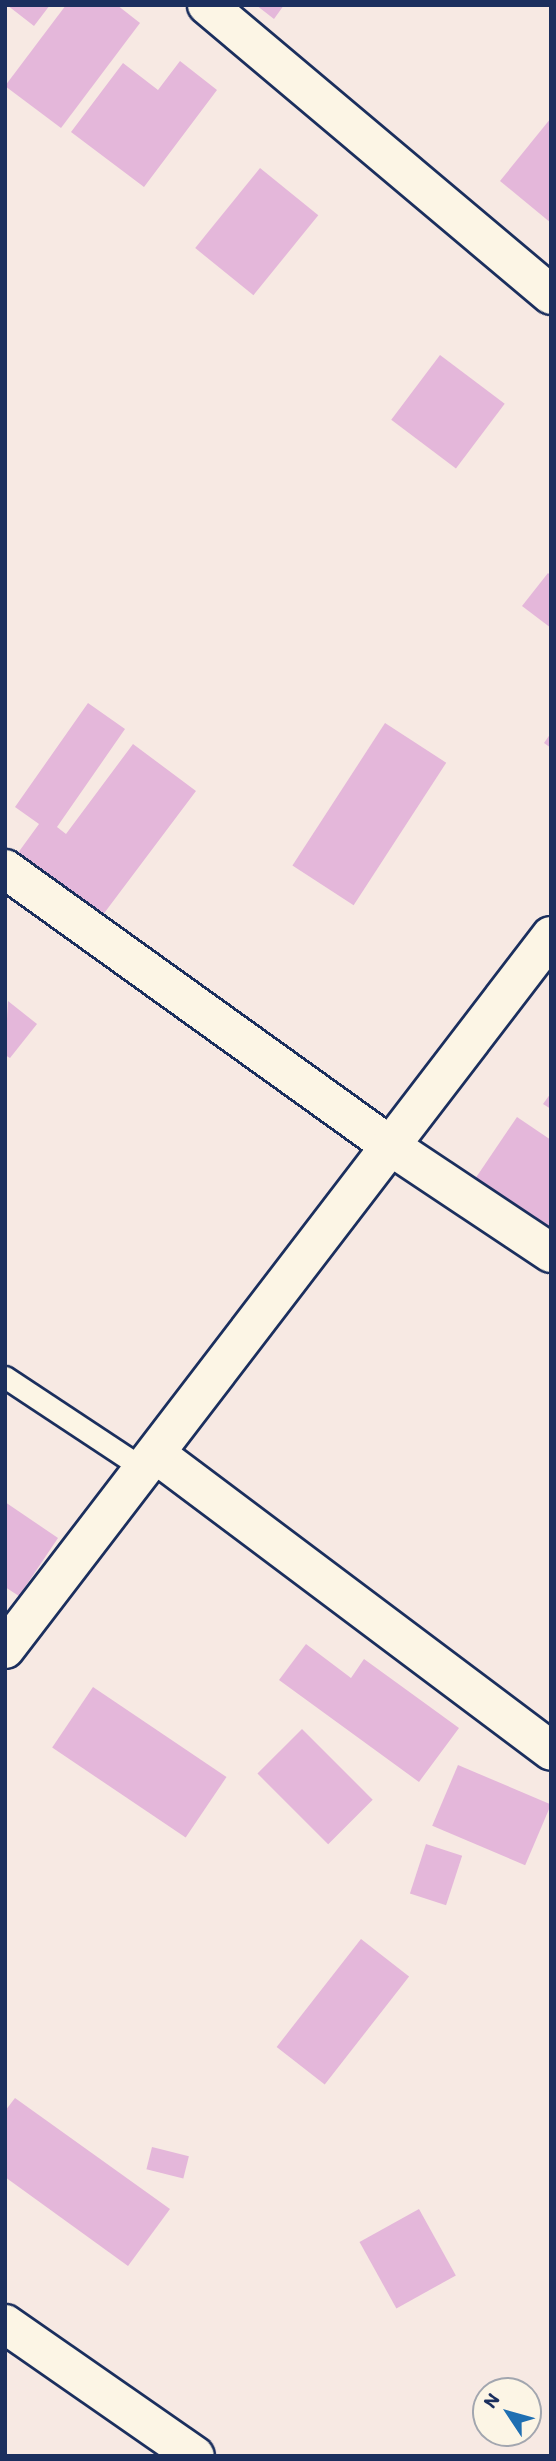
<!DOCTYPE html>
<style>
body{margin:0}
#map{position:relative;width:556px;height:2461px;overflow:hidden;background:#f7e9e3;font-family:Itim,sans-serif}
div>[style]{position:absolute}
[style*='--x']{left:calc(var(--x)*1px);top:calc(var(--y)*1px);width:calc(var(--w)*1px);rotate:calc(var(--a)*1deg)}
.building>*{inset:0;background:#e4b7da;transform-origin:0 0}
.roads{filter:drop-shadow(2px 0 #1b2f5e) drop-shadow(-2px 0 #1b2f5e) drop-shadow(0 2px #1b2f5e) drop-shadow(0 -2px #1b2f5e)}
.lane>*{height:21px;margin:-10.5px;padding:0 10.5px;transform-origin:10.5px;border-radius:10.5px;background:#fcf5e5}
.street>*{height:38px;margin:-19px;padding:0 19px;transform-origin:19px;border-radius:19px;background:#fcf5e5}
span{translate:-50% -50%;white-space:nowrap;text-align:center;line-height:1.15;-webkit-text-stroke:7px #fcf5e5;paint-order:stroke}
.frame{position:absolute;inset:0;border:7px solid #1b2f5e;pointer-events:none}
.north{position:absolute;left:472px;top:2377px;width:70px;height:70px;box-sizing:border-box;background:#fcf5e5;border:2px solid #a2a6af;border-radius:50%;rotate:306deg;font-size:19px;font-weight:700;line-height:28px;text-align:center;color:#1b2f5e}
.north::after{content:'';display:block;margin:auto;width:24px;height:32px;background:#1f6fb2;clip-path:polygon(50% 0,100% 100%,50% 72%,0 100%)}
</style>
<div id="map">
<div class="building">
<i style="clip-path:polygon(7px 5px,50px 5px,34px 26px)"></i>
<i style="clip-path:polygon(66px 5px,117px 5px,140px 23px,61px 128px,5px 86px)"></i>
<i style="clip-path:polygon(256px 5px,284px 5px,274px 19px)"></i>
<i style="clip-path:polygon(180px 61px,217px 90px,144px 187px,71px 132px,123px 63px,158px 90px)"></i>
<i style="clip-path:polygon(551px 118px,551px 223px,500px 181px)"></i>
<i style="left:260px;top:168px;width:75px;height:103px;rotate:39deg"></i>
<i style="left:440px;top:355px;width:81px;height:81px;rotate:37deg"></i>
<i style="clip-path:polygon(548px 573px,551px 576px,551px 628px,522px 606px)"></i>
<i style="clip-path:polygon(88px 703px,125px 729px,57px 827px,66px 834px,133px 744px,196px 791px,99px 920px,15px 857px,39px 824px,15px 807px)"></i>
<i style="left:385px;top:723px;width:73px;height:170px;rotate:33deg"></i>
<i style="clip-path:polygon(551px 733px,551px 748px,544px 743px)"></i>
<i style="clip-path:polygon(8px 1001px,37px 1024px,10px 1058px,5px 1055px)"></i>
<i style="clip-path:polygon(551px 1093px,551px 1109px,543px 1104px)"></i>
<i style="clip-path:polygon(517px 1117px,551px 1140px,549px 1228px,475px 1179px)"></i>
<i style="clip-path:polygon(5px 1502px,58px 1538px,19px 1596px,5px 1587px)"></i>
<i style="clip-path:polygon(306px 1644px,351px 1678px,364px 1659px,459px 1728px,419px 1782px,279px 1680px)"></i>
<i style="left:93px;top:1687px;width:161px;height:73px;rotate:34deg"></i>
<i style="left:302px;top:1729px;width:100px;height:63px;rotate:45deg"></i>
<i style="left:458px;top:1765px;width:101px;height:66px;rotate:23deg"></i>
<i style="left:426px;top:1844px;width:38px;height:52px;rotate:18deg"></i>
<i style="left:361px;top:1939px;width:61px;height:137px;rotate:38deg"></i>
<i style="clip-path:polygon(15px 2098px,170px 2209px,128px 2266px,5px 2177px,5px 2111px)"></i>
<i style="left:152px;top:2147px;width:38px;height:23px;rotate:14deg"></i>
<i style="left:419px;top:2209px;width:76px;height:68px;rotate:61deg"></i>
</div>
<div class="roads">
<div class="lane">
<i style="--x:5;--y:1377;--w:167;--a:33.5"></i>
</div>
<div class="street">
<i style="--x:207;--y:5;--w:450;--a:40.1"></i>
<i style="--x:5;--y:869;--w:477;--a:35.7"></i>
<i style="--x:392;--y:1147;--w:191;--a:33.7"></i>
<i style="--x:156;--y:1454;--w:494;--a:36.9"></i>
<i style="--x:5;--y:1649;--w:898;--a:-52.56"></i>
<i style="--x:5;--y:2324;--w:231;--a:34.8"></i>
</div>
</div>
<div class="frame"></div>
<div class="north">N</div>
</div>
